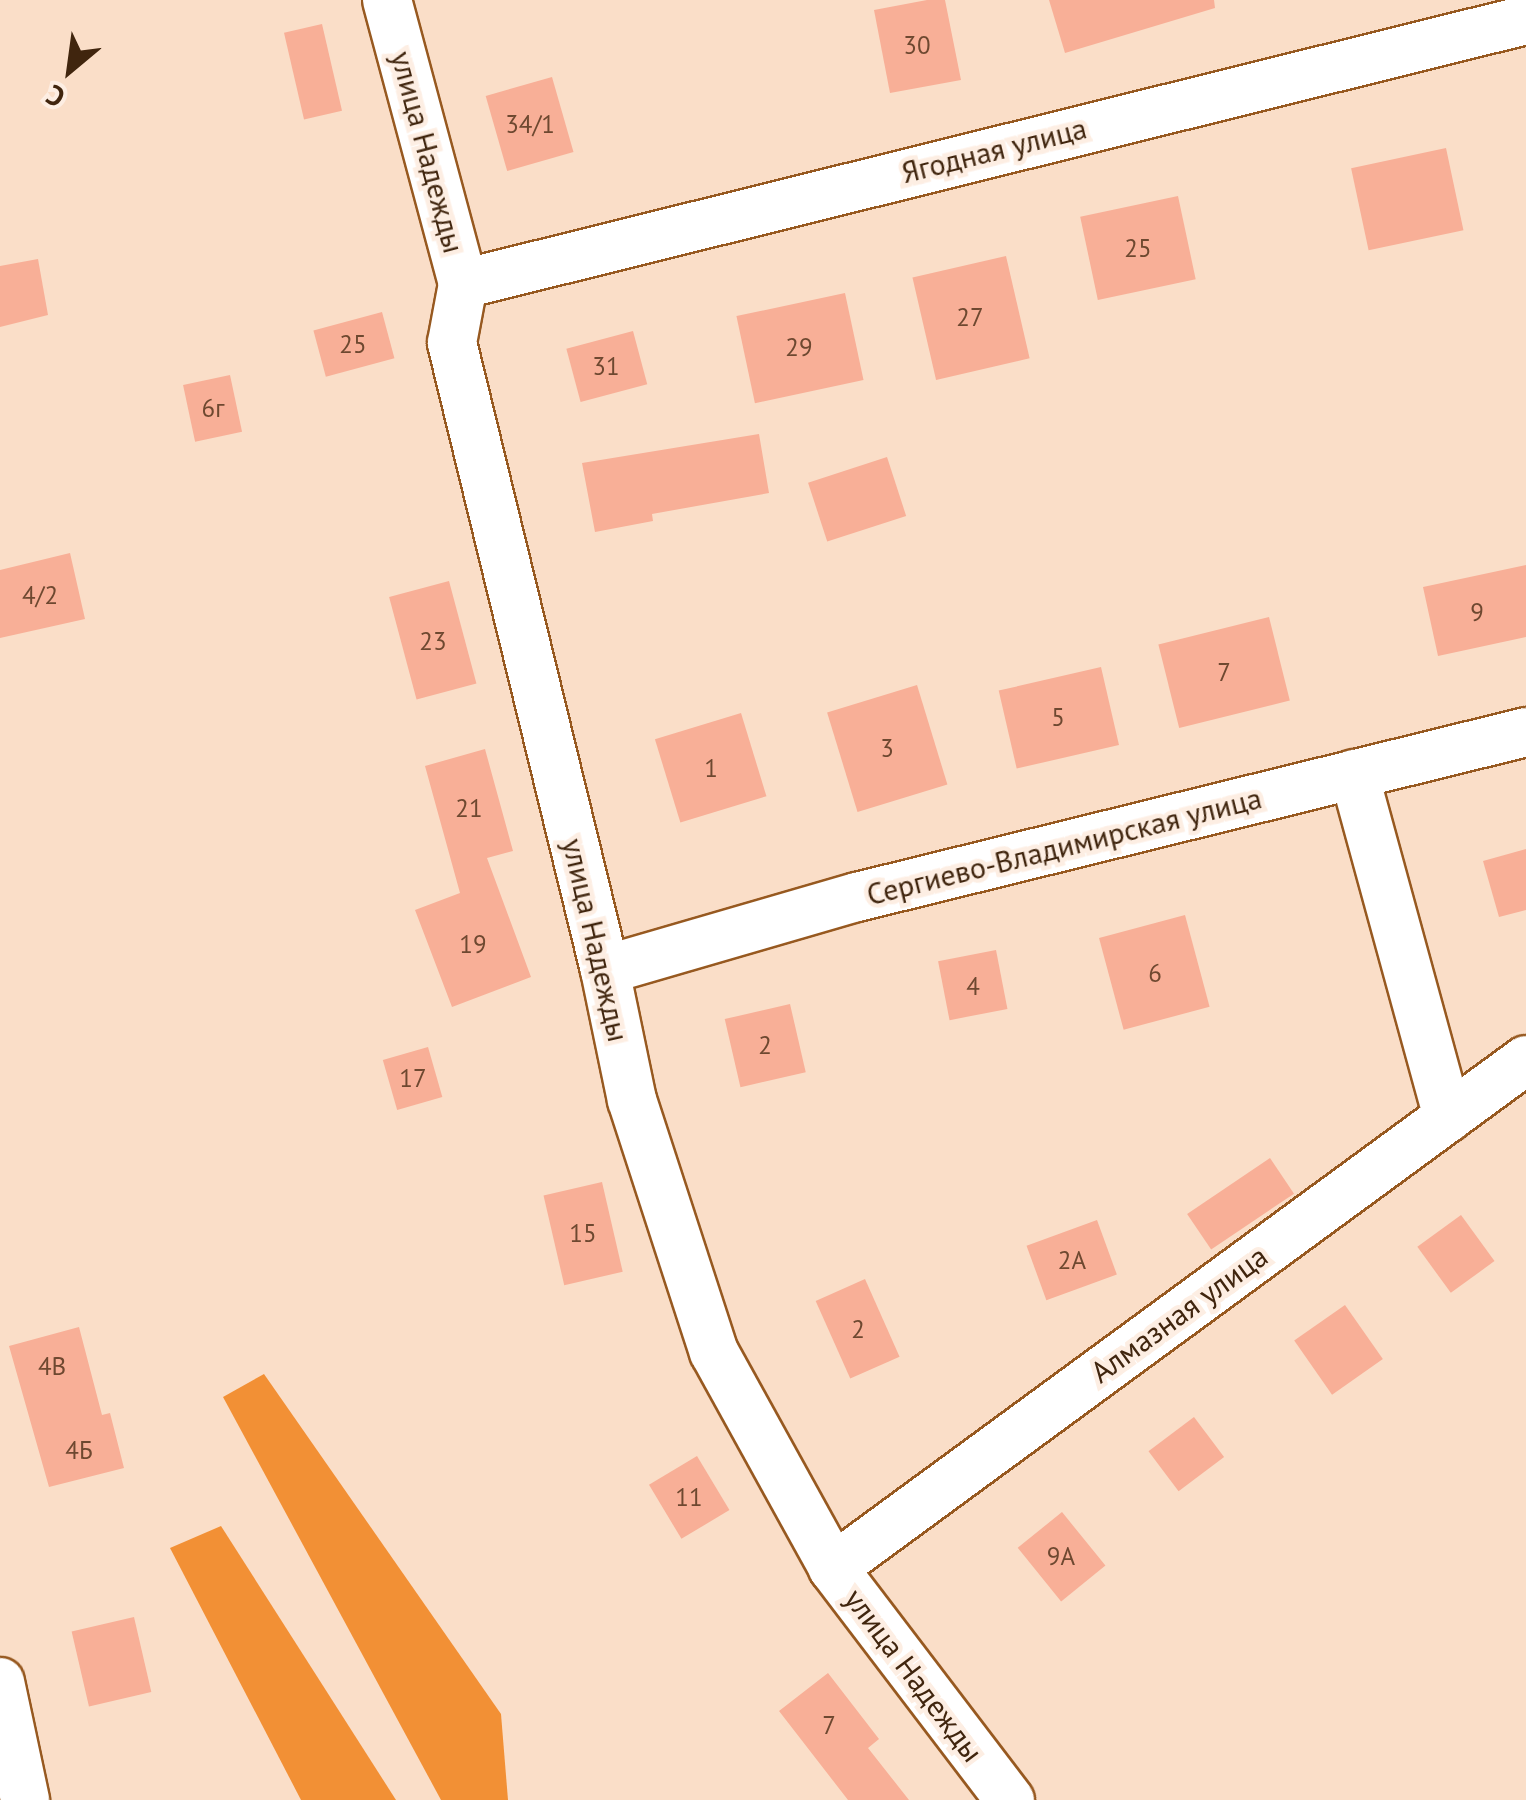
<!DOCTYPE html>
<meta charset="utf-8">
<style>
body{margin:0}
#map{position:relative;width:1526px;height:1800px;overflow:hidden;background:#fadec8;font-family:"PT Sans",sans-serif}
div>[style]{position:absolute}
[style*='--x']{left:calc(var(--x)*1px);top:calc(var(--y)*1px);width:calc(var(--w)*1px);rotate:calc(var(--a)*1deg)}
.forest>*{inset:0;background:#f29035}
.building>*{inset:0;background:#f8af97;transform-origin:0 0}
.roads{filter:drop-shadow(2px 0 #975920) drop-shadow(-2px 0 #975920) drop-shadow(0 2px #975920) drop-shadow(0 -2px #975920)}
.minor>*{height:48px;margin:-24px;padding:0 24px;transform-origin:24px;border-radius:24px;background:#fff}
span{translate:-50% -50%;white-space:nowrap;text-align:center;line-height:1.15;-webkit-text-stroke:9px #fdeee3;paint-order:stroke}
.number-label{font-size:25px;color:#6e4830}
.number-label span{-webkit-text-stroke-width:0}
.street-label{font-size:30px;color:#40250e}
.north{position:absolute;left:20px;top:20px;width:100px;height:100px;-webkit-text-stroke:8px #fdeee3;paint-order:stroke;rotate:209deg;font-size:28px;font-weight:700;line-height:40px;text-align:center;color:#40250e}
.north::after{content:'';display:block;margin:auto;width:35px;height:45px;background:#40250e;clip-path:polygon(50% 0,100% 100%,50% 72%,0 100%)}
</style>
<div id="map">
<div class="forest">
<i style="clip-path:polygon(264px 1374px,501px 1714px,508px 1800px,441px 1800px,223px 1397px)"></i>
<i style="clip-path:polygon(221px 1526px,396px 1800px,301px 1800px,170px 1548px)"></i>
</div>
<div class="building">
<i style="clip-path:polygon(927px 0,945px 0,961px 80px,890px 93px,874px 10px)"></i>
<i style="clip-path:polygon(1049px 0,1214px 0,1215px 8px,1065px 53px)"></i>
<i style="left:322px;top:24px;width:89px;height:39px;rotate:77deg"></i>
<i style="left:552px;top:77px;width:78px;height:69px;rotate:74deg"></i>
<i style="left:1446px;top:148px;width:84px;height:97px;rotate:78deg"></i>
<i style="left:1178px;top:196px;width:85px;height:100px;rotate:78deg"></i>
<i style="left:1006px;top:256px;width:105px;height:96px;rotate:77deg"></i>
<i style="clip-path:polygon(38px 259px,48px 315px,0 327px,0 266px)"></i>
<i style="left:845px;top:293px;width:89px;height:111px;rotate:78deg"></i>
<i style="left:382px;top:312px;width:48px;height:71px;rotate:75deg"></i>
<i style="left:633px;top:331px;width:55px;height:69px;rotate:75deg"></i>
<i style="left:230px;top:375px;width:58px;height:48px;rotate:78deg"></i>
<i style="clip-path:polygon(759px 434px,769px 493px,652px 514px,653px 521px,595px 532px,582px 463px)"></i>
<i style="left:887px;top:457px;width:62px;height:83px;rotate:72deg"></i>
<i style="clip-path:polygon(70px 553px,85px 619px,0 638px,0 570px)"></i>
<i style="clip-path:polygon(1526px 565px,1526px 637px,1438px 656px,1423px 587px)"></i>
<i style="left:449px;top:581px;width:106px;height:62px;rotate:75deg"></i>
<i style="left:1269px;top:617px;width:86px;height:114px;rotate:76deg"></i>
<i style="left:1101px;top:667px;width:80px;height:105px;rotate:77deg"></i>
<i style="left:917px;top:685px;width:104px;height:94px;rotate:73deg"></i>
<i style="left:741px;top:713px;width:87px;height:90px;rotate:73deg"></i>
<i style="clip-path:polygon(485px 749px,513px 851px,487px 858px,531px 977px,452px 1007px,415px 910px,460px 893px,425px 766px)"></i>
<i style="clip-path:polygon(1526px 849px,1526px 910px,1499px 917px,1483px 861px)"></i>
<i style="left:1185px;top:915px;width:95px;height:89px;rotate:75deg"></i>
<i style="left:996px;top:950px;width:60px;height:59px;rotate:79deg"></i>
<i style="left:790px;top:1004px;width:70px;height:67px;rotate:77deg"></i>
<i style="left:428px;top:1047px;width:52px;height:47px;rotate:74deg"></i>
<i style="left:1270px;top:1158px;width:43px;height:100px;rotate:56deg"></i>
<i style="left:602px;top:1182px;width:92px;height:60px;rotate:77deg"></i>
<i style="left:1461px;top:1215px;width:57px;height:54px;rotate:54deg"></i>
<i style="left:1097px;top:1220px;width:58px;height:75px;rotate:70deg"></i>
<i style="left:865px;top:1279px;width:85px;height:54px;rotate:66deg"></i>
<i style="left:1345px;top:1305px;width:66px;height:62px;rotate:55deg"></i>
<i style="clip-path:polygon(79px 1327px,102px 1415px,110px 1413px,124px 1468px,49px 1487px,9px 1346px)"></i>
<i style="left:1194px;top:1417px;width:50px;height:57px;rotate:53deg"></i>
<i style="left:697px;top:1456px;width:63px;height:56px;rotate:59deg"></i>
<i style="left:1062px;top:1512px;width:69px;height:57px;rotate:51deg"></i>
<i style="left:134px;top:1617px;width:77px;height:64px;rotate:77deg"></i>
<i style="clip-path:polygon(828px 1673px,879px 1739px,868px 1748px,909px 1800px,848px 1800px,779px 1711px)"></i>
</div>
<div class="roads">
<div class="minor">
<i style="--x:387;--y:0;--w:294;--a:75"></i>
<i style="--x:463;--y:284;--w:60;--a:100.6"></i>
<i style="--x:452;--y:343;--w:645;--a:76.29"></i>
<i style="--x:605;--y:970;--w:133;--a:78.3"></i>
<i style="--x:632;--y:1100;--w:265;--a:72"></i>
<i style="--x:714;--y:1352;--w:247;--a:61.1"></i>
<i style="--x:833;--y:1568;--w:292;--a:52.7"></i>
<i style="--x:463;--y:284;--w:1095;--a:-13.95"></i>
<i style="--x:1354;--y:774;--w:356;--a:74.7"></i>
<i style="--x:605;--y:970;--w:262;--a:-16.2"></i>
<i style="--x:857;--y:897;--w:689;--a:-13.85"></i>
<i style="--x:833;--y:1568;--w:859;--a:-36.24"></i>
<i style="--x:0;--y:1682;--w:121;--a:78"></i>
</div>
</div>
<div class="number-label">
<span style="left:917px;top:45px">30</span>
<span style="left:530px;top:124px">34/1</span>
<span style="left:1138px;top:248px">25</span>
<span style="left:970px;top:317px">27</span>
<span style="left:353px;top:344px">25</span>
<span style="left:799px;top:347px">29</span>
<span style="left:606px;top:366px">31</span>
<span style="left:213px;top:408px">6г</span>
<span style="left:40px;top:595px">4/2</span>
<span style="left:1477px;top:612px">9</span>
<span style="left:433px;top:641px">23</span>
<span style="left:1224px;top:672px">7</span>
<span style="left:1058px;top:717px">5</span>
<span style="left:887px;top:748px">3</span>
<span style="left:711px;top:768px">1</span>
<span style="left:469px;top:808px">21</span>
<span style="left:473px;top:944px">19</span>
<span style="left:1155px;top:973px">6</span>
<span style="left:973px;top:986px">4</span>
<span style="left:765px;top:1045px">2</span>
<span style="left:413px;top:1078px">17</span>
<span style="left:583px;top:1233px">15</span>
<span style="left:1072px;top:1260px">2А</span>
<span style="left:858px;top:1329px">2</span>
<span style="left:52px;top:1366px">4В</span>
<span style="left:79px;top:1450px">4Б</span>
<span style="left:689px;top:1497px">11</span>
<span style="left:1061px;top:1556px">9А</span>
<span style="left:829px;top:1725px">7</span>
</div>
<div class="street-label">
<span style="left:994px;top:150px;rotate:-14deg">Ягодная улица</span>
<span style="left:428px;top:152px;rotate:75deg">улица Надежды</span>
<span style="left:1064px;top:846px;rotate:-14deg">Сергиево-Владимирская улица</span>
<span style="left:596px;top:940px;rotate:77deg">улица Надежды</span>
<span style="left:1179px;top:1314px;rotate:-36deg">Алмазная улица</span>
<span style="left:914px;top:1675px;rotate:53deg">улица Надежды</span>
</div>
<div class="north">С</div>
</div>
